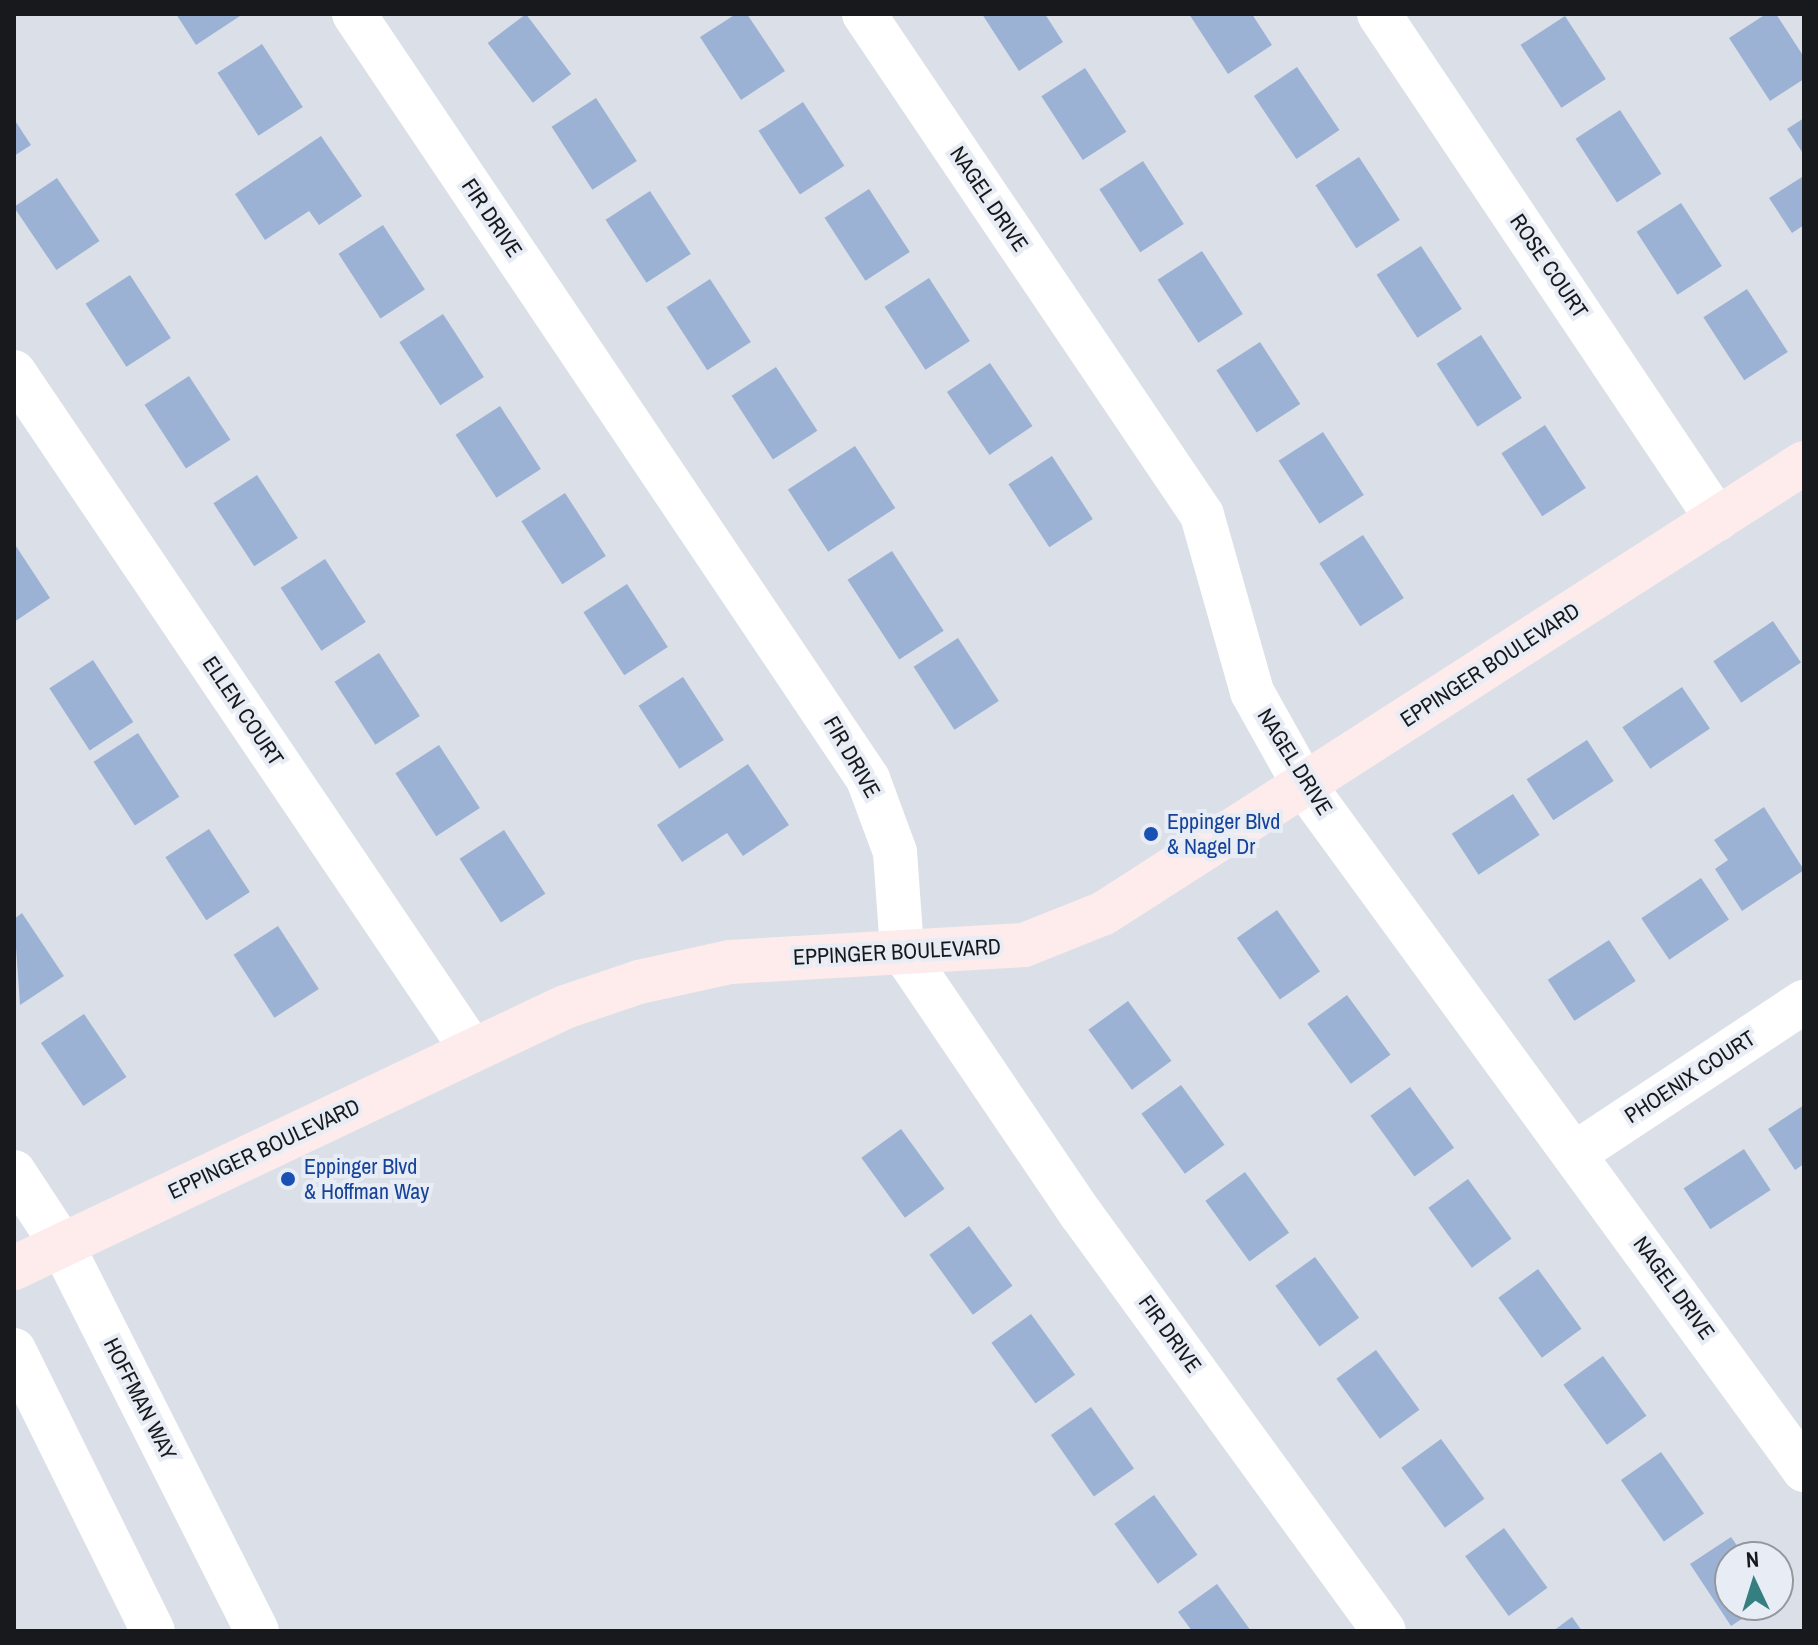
<!DOCTYPE html>
<style>
body{margin:0}
#map{position:relative;width:1818px;height:1645px;overflow:hidden;background:#dbe0e8;font-family:"Archivo Narrow",sans-serif}
div>[style]{position:absolute}
[style*='--x']{left:calc(var(--x)*1px);top:calc(var(--y)*1px);width:calc(var(--w)*1px);rotate:calc(var(--a)*1deg)}
.building>*{inset:0;background:#9cb2d4;transform-origin:0 0}
.street>*{height:44px;margin:-22px;padding:0 22px;transform-origin:22px;border-radius:22px;background:#fff}
.secondary>*{height:44px;margin:-22px;padding:0 22px;transform-origin:22px;border-radius:22px;background:#feecec}
.dots>*{width:22px;height:22px;translate:-50% -50%;box-sizing:border-box;border:4px solid #e8edf5;border-radius:50%}
span{translate:-50% -50%;white-space:nowrap;text-align:center;line-height:1.15;-webkit-text-stroke:8px #e8edf5;paint-order:stroke}
.street-label{font-size:22px;color:#17191c}
.transit-label{font-size:22px;color:#164399}
.left{translate:0 -50%;text-align:left}
.frame{position:absolute;inset:0;border:16px solid #17191c;pointer-events:none}
.north{position:absolute;left:1714px;top:1541px;width:80px;height:80px;box-sizing:border-box;background:#e8edf5;border:2px solid #94989e;border-radius:50%;rotate:356deg;font-size:22px;font-weight:700;line-height:32px;text-align:center;color:#17191c}
.north::after{content:'';display:block;margin:auto;width:28px;height:36px;background:#367f80;clip-path:polygon(50% 0,100% 100%,50% 72%,0 100%)}
</style>
<div id="map">
<div class="building">
<i style="clip-path:polygon(176px 14px,238px 14px,240px 16px,196px 45px)"></i>
<i style="left:526px;top:14px;width:75px;height:48px;rotate:53deg"></i>
<i style="clip-path:polygon(736px 14px,747px 14px,785px 71px,741px 100px,700px 37px)"></i>
<i style="clip-path:polygon(982px 14px,1045px 14px,1063px 42px,1019px 71px)"></i>
<i style="clip-path:polygon(1189px 14px,1252px 14px,1272px 45px,1228px 74px)"></i>
<i style="clip-path:polygon(1766px 14px,1776px 14px,1804px 57px,1804px 79px,1770px 101px,1729px 38px)"></i>
<i style="left:1565px;top:16px;width:75px;height:53px;rotate:57deg"></i>
<i style="left:262px;top:44px;width:75px;height:53px;rotate:57deg"></i>
<i style="left:1297px;top:67px;width:76px;height:52px;rotate:56deg"></i>
<i style="left:1085px;top:68px;width:76px;height:52px;rotate:57deg"></i>
<i style="left:596px;top:98px;width:75px;height:53px;rotate:57deg"></i>
<i style="left:803px;top:102px;width:76px;height:53px;rotate:57deg"></i>
<i style="left:1620px;top:110px;width:76px;height:53px;rotate:57deg"></i>
<i style="clip-path:polygon(1804px 118px,1804px 155px,1787px 129px)"></i>
<i style="clip-path:polygon(14px 119px,31px 145px,14px 156px)"></i>
<i style="clip-path:polygon(321px 136px,362px 196px,319px 225px,309px 211px,265px 240px,235px 194px)"></i>
<i style="left:1359px;top:157px;width:75px;height:52px;rotate:57deg"></i>
<i style="left:1143px;top:161px;width:75px;height:52px;rotate:57deg"></i>
<i style="clip-path:polygon(1802px 177px,1804px 225px,1792px 233px,1769px 198px)"></i>
<i style="left:57px;top:178px;width:76px;height:52px;rotate:56deg"></i>
<i style="left:869px;top:189px;width:75px;height:53px;rotate:57deg"></i>
<i style="left:650px;top:191px;width:75px;height:53px;rotate:57deg"></i>
<i style="left:1681px;top:203px;width:75px;height:53px;rotate:57deg"></i>
<i style="left:383px;top:225px;width:77px;height:53px;rotate:57deg"></i>
<i style="left:1421px;top:246px;width:75px;height:53px;rotate:57deg"></i>
<i style="left:1202px;top:251px;width:75px;height:53px;rotate:57deg"></i>
<i style="left:130px;top:275px;width:75px;height:53px;rotate:57deg"></i>
<i style="left:929px;top:278px;width:75px;height:53px;rotate:57deg"></i>
<i style="left:710px;top:279px;width:75px;height:52px;rotate:57deg"></i>
<i style="left:1747px;top:289px;width:75px;height:52px;rotate:57deg"></i>
<i style="left:443px;top:314px;width:75px;height:52px;rotate:57deg"></i>
<i style="left:1481px;top:335px;width:75px;height:53px;rotate:57deg"></i>
<i style="left:1260px;top:342px;width:74px;height:52px;rotate:57deg"></i>
<i style="left:990px;top:363px;width:76px;height:52px;rotate:56deg"></i>
<i style="left:776px;top:367px;width:76px;height:53px;rotate:57deg"></i>
<i style="left:189px;top:376px;width:76px;height:53px;rotate:57deg"></i>
<i style="left:500px;top:406px;width:75px;height:53px;rotate:57deg"></i>
<i style="left:1545px;top:425px;width:75px;height:52px;rotate:57deg"></i>
<i style="left:1323px;top:432px;width:75px;height:53px;rotate:57deg"></i>
<i style="left:855px;top:446px;width:74px;height:80px;rotate:57deg"></i>
<i style="left:1052px;top:456px;width:75px;height:52px;rotate:57deg"></i>
<i style="left:257px;top:475px;width:75px;height:52px;rotate:57deg"></i>
<i style="left:565px;top:493px;width:75px;height:52px;rotate:57deg"></i>
<i style="left:1363px;top:535px;width:75px;height:52px;rotate:57deg"></i>
<i style="clip-path:polygon(14px 543px,50px 598px,14px 622px)"></i>
<i style="left:892px;top:551px;width:95px;height:53px;rotate:57deg"></i>
<i style="left:325px;top:559px;width:75px;height:53px;rotate:57deg"></i>
<i style="left:627px;top:584px;width:75px;height:52px;rotate:57deg"></i>
<i style="left:1773px;top:621px;width:50px;height:72px;rotate:56deg"></i>
<i style="left:958px;top:638px;width:75px;height:53px;rotate:57deg"></i>
<i style="left:379px;top:653px;width:75px;height:53px;rotate:57deg"></i>
<i style="left:93px;top:660px;width:74px;height:52px;rotate:57deg"></i>
<i style="left:683px;top:677px;width:75px;height:53px;rotate:57deg"></i>
<i style="left:1682px;top:687px;width:50px;height:72px;rotate:56deg"></i>
<i style="left:138px;top:733px;width:76px;height:53px;rotate:57deg"></i>
<i style="left:1587px;top:740px;width:49px;height:72px;rotate:57deg"></i>
<i style="left:439px;top:745px;width:75px;height:52px;rotate:57deg"></i>
<i style="clip-path:polygon(748px 764px,789px 825px,743px 856px,727px 833px,682px 862px,657px 825px)"></i>
<i style="left:1513px;top:794px;width:49px;height:73px;rotate:57deg"></i>
<i style="clip-path:polygon(1764px 807px,1804px 870px,1742px 911px,1715px 869px,1728px 860px,1714px 840px)"></i>
<i style="left:209px;top:829px;width:75px;height:52px;rotate:57deg"></i>
<i style="left:504px;top:830px;width:76px;height:53px;rotate:57deg"></i>
<i style="left:1701px;top:878px;width:50px;height:72px;rotate:56deg"></i>
<i style="left:1277px;top:910px;width:75px;height:49px;rotate:55deg"></i>
<i style="clip-path:polygon(22px 913px,64px 976px,20px 1005px,14px 919px)"></i>
<i style="left:278px;top:926px;width:75px;height:53px;rotate:57deg"></i>
<i style="left:1609px;top:940px;width:49px;height:73px;rotate:57deg"></i>
<i style="left:1347px;top:995px;width:74px;height:49px;rotate:54deg"></i>
<i style="left:1128px;top:1001px;width:74px;height:49px;rotate:54deg"></i>
<i style="left:84px;top:1014px;width:76px;height:52px;rotate:56deg"></i>
<i style="left:1181px;top:1085px;width:74px;height:49px;rotate:54deg"></i>
<i style="left:1410px;top:1087px;width:75px;height:49px;rotate:54deg"></i>
<i style="clip-path:polygon(1804px 1105px,1804px 1164px,1795px 1170px,1768px 1129px)"></i>
<i style="left:901px;top:1129px;width:74px;height:49px;rotate:54deg"></i>
<i style="left:1744px;top:1149px;width:49px;height:72px;rotate:57deg"></i>
<i style="left:1245px;top:1172px;width:75px;height:49px;rotate:54deg"></i>
<i style="left:1468px;top:1179px;width:74px;height:49px;rotate:54deg"></i>
<i style="left:969px;top:1226px;width:74px;height:49px;rotate:54deg"></i>
<i style="left:1315px;top:1257px;width:75px;height:49px;rotate:54deg"></i>
<i style="left:1538px;top:1269px;width:74px;height:49px;rotate:54deg"></i>
<i style="left:1031px;top:1314px;width:75px;height:49px;rotate:54deg"></i>
<i style="left:1376px;top:1350px;width:74px;height:49px;rotate:54deg"></i>
<i style="left:1603px;top:1356px;width:74px;height:49px;rotate:54deg"></i>
<i style="left:1091px;top:1407px;width:75px;height:49px;rotate:55deg"></i>
<i style="left:1441px;top:1439px;width:74px;height:49px;rotate:54deg"></i>
<i style="left:1661px;top:1452px;width:75px;height:49px;rotate:55deg"></i>
<i style="left:1154px;top:1495px;width:74px;height:49px;rotate:54deg"></i>
<i style="left:1504px;top:1528px;width:74px;height:48px;rotate:54deg"></i>
<i style="clip-path:polygon(1731px 1537px,1745px 1557px,1730px 1557px,1730px 1605px,1763px 1605px,1731px 1626px,1690px 1564px)"></i>
<i style="clip-path:polygon(1217px 1584px,1251px 1631px,1192px 1631px,1178px 1612px)"></i>
<i style="clip-path:polygon(1572px 1617px,1582px 1631px,1553px 1631px)"></i>
</div>
<div class="street">
<i style="--x:354;--y:14;--w:922;--a:56.1"></i>
<i style="--x:868;--y:779;--w:78;--a:69.7"></i>
<i style="--x:895;--y:852;--w:98;--a:85.9"></i>
<i style="--x:902;--y:950;--w:319;--a:55.9"></i>
<i style="--x:1081;--y:1214;--w:515;--a:54"></i>
<i style="--x:864;--y:14;--w:604;--a:55.99"></i>
<i style="--x:1202;--y:515;--w:184;--a:74.2"></i>
<i style="--x:1252;--y:692;--w:107;--a:60.8"></i>
<i style="--x:1304;--y:785;--w:848;--a:53.87"></i>
<i style="--x:1379;--y:14;--w:608;--a:56.21"></i>
<i style="--x:14;--y:372;--w:818;--a:55.96"></i>
<i style="--x:1577;--y:1152;--w:272;--a:-33.5"></i>
<i style="--x:14;--y:1172;--w:87;--a:56.7"></i>
<i style="--x:62;--y:1245;--w:432;--a:63.2"></i>
<i style="--x:14;--y:1350;--w:313;--a:63.7"></i>
</div>
<div class="secondary">
<i style="--x:14;--y:1268;--w:610;--a:-25.35"></i>
<i style="--x:565;--y:1007;--w:78;--a:-18.7"></i>
<i style="--x:639;--y:982;--w:93;--a:-12.4"></i>
<i style="--x:730;--y:962;--w:294;--a:-3.3"></i>
<i style="--x:1024;--y:945;--w:86;--a:-21.8"></i>
<i style="--x:1104;--y:913;--w:832;--a:-32.74"></i>
</div>
<div class="dots">
<i style="left:1151px;top:834px;background:#1a4fb4"></i>
<i style="left:288px;top:1179px;background:#1a4fb4"></i>
</div>
<div class="street-label">
<span style="left:989px;top:199px;rotate:56deg">NAGEL DRIVE</span>
<span style="left:492px;top:218px;rotate:56deg">FIR DRIVE</span>
<span style="left:1549px;top:266px;rotate:56deg">ROSE COURT</span>
<span style="left:1490px;top:665px;rotate:-33deg">EPPINGER BOULEVARD</span>
<span style="left:243px;top:711px;rotate:56deg">ELLEN COURT</span>
<span style="left:852px;top:757px;rotate:60deg">FIR DRIVE</span>
<span style="left:1295px;top:762px;rotate:58deg">NAGEL DRIVE</span>
<span style="left:897px;top:952px;rotate:-3deg">EPPINGER BOULEVARD</span>
<span style="left:1690px;top:1077px;rotate:-33deg">PHOENIX COURT</span>
<span style="left:264px;top:1149px;rotate:-25deg">EPPINGER BOULEVARD</span>
<span style="left:1674px;top:1288px;rotate:54deg">NAGEL DRIVE</span>
<span style="left:1170px;top:1334px;rotate:54deg">FIR DRIVE</span>
<span style="left:140px;top:1399px;rotate:63deg">HOFFMAN WAY</span>
</div>
<div class="transit-label">
<span class="left" style="left:1167px;top:834px">Eppinger Blvd<br>&amp; Nagel Dr</span>
<span class="left" style="left:304px;top:1179px">Eppinger Blvd<br>&amp; Hoffman Way</span>
</div>
<div class="frame"></div>
<div class="north">N</div>
</div>
